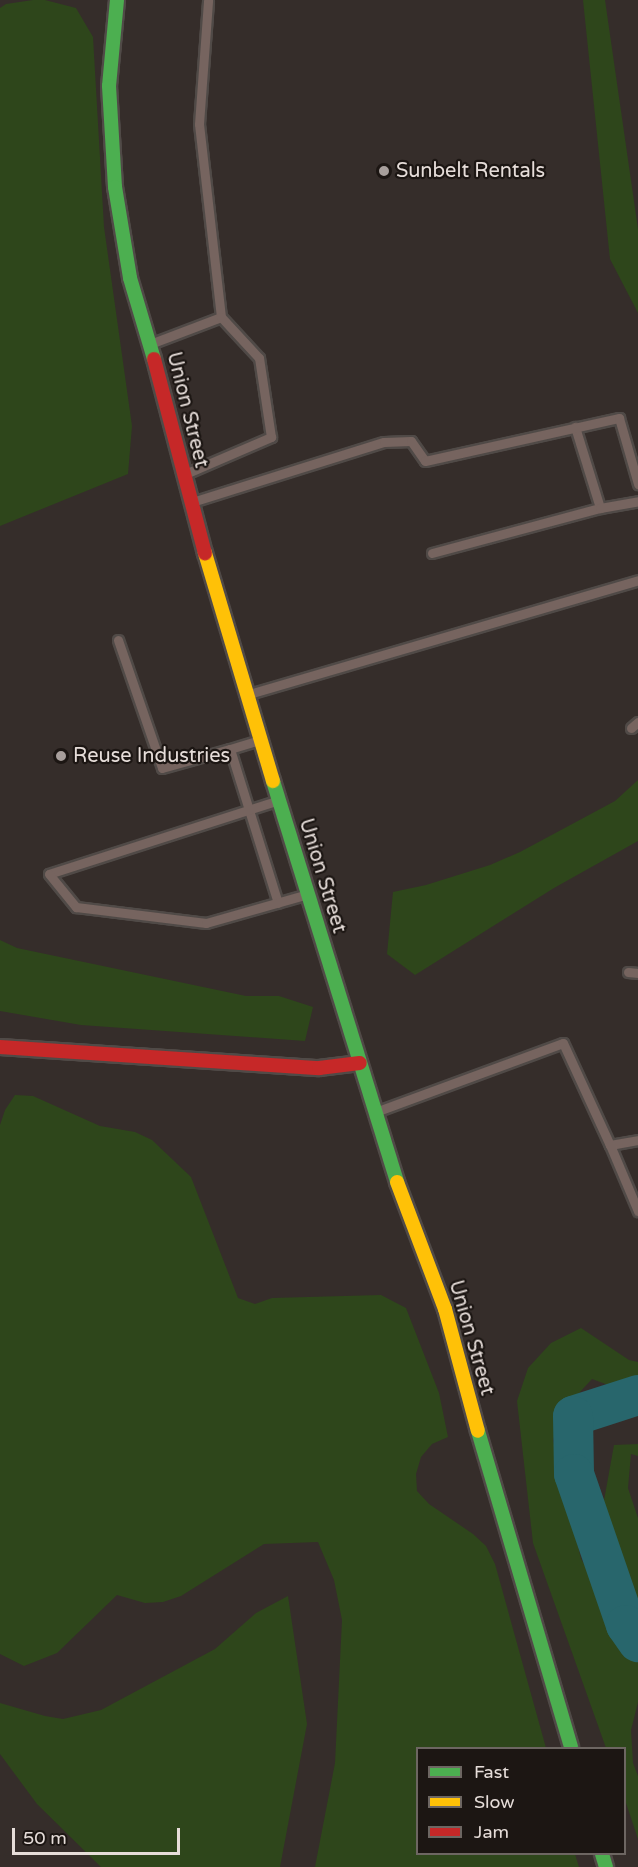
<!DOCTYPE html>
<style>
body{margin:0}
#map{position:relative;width:638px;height:1867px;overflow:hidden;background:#352d2a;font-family:"Varela Round",sans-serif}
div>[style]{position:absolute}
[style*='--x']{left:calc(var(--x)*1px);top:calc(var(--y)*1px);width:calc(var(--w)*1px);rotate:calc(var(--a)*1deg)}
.green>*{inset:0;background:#2e461b}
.river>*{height:40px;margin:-20px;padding:0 20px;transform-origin:20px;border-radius:20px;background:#28666c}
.roads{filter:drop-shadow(2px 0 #504a47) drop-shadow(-2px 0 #504a47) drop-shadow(0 2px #504a47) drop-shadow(0 -2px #504a47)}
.lane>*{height:9px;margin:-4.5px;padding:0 4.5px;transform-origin:4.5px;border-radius:4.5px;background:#76645f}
.fast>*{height:14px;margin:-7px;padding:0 7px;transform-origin:7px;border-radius:7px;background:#4caf50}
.slow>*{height:14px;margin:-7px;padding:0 7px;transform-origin:7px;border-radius:7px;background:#ffc107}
.jam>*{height:14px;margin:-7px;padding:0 7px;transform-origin:7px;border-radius:7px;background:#c62828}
.dots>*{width:16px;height:16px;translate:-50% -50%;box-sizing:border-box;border:3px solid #1c1613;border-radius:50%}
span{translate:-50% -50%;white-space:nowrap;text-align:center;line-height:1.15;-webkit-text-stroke:4.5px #1c1613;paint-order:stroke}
.poi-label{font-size:20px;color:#e6ddd9}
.left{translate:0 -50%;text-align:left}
.street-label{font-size:20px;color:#e6ddd9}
.legend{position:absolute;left:416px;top:1747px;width:210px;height:108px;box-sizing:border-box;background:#1c1613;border:2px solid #6d6662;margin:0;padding:8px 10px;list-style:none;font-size:18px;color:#e6ddd9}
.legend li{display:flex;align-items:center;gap:12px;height:30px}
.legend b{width:30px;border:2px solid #6d6662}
.scale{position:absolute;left:12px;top:1828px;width:168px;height:27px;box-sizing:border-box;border:3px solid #e6ddd9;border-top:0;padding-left:8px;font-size:18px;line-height:21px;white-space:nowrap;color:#e6ddd9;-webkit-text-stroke:4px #1c1613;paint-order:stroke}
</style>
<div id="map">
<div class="green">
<i style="clip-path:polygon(33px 0,45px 0,76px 8px,93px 37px,104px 227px,132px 426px,128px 474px,0 526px,0 8px,6px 4px)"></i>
<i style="clip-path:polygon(583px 0,605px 0,638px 229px,638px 313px,610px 259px)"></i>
<i style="clip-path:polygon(638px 780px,638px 841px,554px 888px,415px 975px,387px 954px,393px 892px,426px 885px,490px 865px,520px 852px,615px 801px)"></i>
<i style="clip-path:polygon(0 940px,17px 948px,246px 996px,279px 996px,313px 1007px,305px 1041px,81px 1025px,0 1011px)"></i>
<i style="clip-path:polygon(15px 1095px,33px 1096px,100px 1126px,135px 1132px,152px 1140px,191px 1177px,238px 1298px,255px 1304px,272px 1298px,381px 1295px,406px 1308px,439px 1393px,448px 1437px,432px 1444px,421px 1457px,416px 1474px,417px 1491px,429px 1504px,473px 1534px,486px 1546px,495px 1564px,546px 1748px,418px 1748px,418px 1854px,575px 1854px,579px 1867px,315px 1867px,335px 1763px,342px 1620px,334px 1580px,318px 1542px,264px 1544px,181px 1596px,163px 1602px,145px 1603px,117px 1595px,57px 1653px,24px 1666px,0 1654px,0 1125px,5px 1110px)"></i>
<i style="clip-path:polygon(581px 1328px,629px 1360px,638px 1362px,638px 1396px,592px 1379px,568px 1405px,553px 1440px,581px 1559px,638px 1652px,638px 1702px,631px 1730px,633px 1763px,638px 1776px,638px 1839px,625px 1800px,624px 1748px,606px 1748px,533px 1543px,517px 1401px,528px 1368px,551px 1343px)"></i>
<i style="clip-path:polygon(638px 1444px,638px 1456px,631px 1454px,628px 1488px,638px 1518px,638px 1608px,620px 1574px,603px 1506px,614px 1445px)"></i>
<i style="clip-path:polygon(288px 1596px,307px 1724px,280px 1867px,101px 1867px,37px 1804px,0 1754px,0 1703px,45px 1716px,63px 1719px,101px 1710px,215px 1649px,256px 1613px)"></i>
</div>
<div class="river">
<i style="--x:638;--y:1395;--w:68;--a:162.1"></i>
<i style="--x:573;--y:1416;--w:58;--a:89"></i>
<i style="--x:574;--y:1474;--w:160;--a:71"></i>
<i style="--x:626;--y:1625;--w:21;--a:55"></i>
</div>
<div class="roads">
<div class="lane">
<i style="--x:150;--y:344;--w:76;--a:-20.8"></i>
<i style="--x:221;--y:317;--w:194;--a:-96.5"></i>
<i style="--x:199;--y:124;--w:124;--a:-85.8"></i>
<i style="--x:575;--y:427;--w:85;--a:72.8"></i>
<i style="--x:185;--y:474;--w:94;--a:-23.3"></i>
<i style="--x:271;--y:437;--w:80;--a:-98.6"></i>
<i style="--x:259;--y:358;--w:56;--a:-132.8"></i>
<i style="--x:192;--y:502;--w:201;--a:-17.4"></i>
<i style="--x:384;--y:442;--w:27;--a:-2"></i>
<i style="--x:411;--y:441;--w:24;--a:55"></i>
<i style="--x:425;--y:461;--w:199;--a:-12.5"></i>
<i style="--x:619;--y:418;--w:69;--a:73.9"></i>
<i style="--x:432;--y:553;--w:174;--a:-15"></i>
<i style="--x:600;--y:508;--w:39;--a:-10"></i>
<i style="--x:118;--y:640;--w:135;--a:71"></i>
<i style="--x:162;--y:768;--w:71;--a:-15.6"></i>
<i style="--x:230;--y:749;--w:161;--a:72.7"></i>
<i style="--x:249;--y:694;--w:405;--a:-16.3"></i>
<i style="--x:631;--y:728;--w:9;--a:-41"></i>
<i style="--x:230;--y:749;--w:30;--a:-17"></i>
<i style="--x:276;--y:801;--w:238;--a:162.2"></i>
<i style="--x:49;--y:874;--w:43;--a:50.7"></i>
<i style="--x:76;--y:907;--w:131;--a:7"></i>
<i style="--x:206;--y:923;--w:102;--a:-15.9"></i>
<i style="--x:628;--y:972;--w:10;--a:6"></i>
<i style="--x:378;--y:1111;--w:197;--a:-20.2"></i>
<i style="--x:563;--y:1043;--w:112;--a:65.3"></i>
<i style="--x:610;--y:1145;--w:28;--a:-10"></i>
<i style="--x:610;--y:1145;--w:72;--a:67"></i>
</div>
<div class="fast">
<i style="--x:117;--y:0;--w:86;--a:95.3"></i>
<i style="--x:109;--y:86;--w:101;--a:86.6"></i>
<i style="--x:115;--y:187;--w:92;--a:80.6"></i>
<i style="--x:130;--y:278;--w:84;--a:73.5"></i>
<i style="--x:273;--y:781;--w:420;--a:72.8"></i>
<i style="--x:478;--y:1431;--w:330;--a:73.6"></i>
<i style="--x:602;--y:1854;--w:14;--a:73"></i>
</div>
<div class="slow">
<i style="--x:205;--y:553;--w:238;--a:73.4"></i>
<i style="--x:397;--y:1182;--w:136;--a:69.3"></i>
<i style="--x:445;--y:1309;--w:126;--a:74.9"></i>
</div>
<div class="jam">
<i style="--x:154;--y:359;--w:201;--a:75.3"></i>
<i style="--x:0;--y:1047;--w:320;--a:3.8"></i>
<i style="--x:319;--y:1068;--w:41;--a:-7"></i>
</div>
</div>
<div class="dots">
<i style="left:384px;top:171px;background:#a89f9c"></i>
<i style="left:61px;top:756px;background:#a89f9c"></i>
</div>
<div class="poi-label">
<span class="left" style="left:396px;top:171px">Sunbelt Rentals</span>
<span class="left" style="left:73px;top:756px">Reuse Industries</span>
</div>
<div class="street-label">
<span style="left:187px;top:410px;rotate:76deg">Union Street</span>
<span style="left:322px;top:876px;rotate:73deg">Union Street</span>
<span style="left:471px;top:1338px;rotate:74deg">Union Street</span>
</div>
<ul class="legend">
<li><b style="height:8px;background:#4caf50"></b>Fast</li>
<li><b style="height:8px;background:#ffc107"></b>Slow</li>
<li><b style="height:8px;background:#c62828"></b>Jam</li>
</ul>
<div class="scale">50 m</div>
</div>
